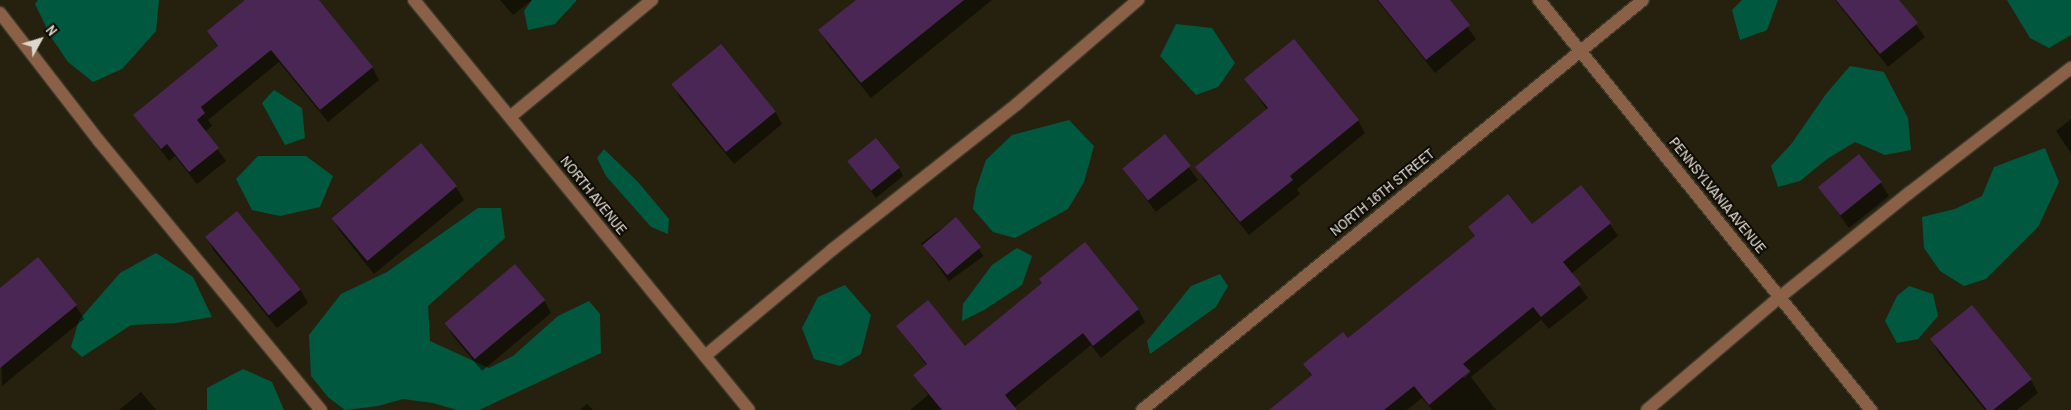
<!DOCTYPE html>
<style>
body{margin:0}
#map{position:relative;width:2071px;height:410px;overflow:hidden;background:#26210e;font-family:"Archivo Narrow",sans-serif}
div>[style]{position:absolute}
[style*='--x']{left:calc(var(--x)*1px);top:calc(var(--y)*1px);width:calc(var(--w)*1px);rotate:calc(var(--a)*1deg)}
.forest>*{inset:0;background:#00593e}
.shadow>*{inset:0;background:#0007;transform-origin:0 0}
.building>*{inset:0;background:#492654;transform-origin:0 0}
.roads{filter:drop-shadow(1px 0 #3f3b29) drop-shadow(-1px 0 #3f3b29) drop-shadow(0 1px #3f3b29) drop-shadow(0 -1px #3f3b29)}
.minor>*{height:12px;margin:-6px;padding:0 6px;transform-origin:6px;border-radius:6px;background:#8a6047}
span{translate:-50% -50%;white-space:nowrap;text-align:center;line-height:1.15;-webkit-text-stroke:4px #0d0a04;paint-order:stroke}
.street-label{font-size:15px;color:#dcd8cd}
.north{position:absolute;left:15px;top:15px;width:50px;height:50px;-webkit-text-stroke:4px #0d0a04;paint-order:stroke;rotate:51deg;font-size:14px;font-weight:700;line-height:20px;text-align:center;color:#dcd8cd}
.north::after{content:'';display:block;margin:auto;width:18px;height:22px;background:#dcd8cd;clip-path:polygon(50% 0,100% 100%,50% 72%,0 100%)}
</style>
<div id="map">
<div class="forest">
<i style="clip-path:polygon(38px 0,159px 0,156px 31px,122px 69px,93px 82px,68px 62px,51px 37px,35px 4px)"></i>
<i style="clip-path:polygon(532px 0,576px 0,576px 1px,555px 24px,528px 30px,524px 11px)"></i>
<i style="clip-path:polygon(1742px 0,1778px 0,1767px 30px,1740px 40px,1732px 10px)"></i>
<i style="clip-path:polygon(2007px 0,2071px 0,2071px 35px,2049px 48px,2030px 38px)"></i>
<i style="clip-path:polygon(1176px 24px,1212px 28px,1235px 63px,1218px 87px,1196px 95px,1160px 56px)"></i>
<i style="clip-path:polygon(1850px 66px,1884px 72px,1908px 118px,1911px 150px,1885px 155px,1855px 142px,1827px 159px,1800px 181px,1778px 187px,1771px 166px,1792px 143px,1826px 94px)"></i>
<i style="clip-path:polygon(274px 90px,302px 108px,305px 138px,285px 145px,262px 103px)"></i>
<i style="clip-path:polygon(1069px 120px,1094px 146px,1084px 182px,1068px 209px,1015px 238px,993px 232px,973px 209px,976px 189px,986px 160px,1012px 135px)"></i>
<i style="clip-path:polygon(2045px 148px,2059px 182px,2038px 227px,1986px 279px,1964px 286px,1940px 271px,1924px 248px,1922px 217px,1955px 209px,1982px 196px,1994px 167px)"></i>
<i style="clip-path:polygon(604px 149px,638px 182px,669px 219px,668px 234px,651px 227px,606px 176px,597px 158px)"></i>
<i style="clip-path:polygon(258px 156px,306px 156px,333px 176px,320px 207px,280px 216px,252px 210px,236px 179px)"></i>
<i style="clip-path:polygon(478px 208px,501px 208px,505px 238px,428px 306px,430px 341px,489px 368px,513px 356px,558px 316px,589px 301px,600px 314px,601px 353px,479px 410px,457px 410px,433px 403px,403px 399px,378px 406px,345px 410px,328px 397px,311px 376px,309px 335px,341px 294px,387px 272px)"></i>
<i style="clip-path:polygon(1017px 248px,1032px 256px,1022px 285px,984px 310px,962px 321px,963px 304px,992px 265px)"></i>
<i style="clip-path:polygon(156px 253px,193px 277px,212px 317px,176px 323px,131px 325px,82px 357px,71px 347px,79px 320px,120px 273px)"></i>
<i style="clip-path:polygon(1220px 274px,1228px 286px,1216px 307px,1150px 354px,1147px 341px,1191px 286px)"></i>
<i style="clip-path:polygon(845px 285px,871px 315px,861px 354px,840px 366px,814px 359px,802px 328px,818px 297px)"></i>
<i style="clip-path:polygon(1909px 286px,1933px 294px,1938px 316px,1918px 339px,1897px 343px,1885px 321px,1897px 296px)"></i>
<i style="clip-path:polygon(243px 369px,272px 382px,284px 410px,207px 410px,207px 388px)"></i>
</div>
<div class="shadow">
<i style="clip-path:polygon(247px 0,319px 0,372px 67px,379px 80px,328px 122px,279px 62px,208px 120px,212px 126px,205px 132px,226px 161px,197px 184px,175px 156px,169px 161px,134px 115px,218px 47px,208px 32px)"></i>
<i style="clip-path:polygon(500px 0,532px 0,513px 15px)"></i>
<i style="clip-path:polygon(858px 0,992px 0,871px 98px,829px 46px,820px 31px)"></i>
<i style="clip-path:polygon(1377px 0,1448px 0,1476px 39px,1435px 73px)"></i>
<i style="clip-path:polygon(1835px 0,1898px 0,1925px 37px,1888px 67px)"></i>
<i style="clip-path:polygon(1246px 79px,1358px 120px,1365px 133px,1297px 189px,1300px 194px,1249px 235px,1204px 180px,1197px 167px,1267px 110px)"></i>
<i style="clip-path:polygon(673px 85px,775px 111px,782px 124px,734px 164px,680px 98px)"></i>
<i style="clip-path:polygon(2071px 119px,2071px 153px,2056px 131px)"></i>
<i style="left:1165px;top:136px;width:55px;height:53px;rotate:53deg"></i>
<i style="clip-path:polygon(421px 144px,456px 187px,464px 200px,374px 274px,339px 230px,332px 217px)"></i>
<i style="clip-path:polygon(849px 162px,899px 168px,903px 176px,876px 198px)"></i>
<i style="clip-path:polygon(1881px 183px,1889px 196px,1849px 228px,1820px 187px)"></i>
<i style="clip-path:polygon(evenodd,1581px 187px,1610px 224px,1618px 236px,1571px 274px,1588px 298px,1549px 329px,1541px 320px,1471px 377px,1496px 410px,1432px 410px,1422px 398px,1407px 410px,1271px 410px,1312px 377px,1305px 365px,1348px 339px,1475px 237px,1470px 227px,1532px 226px,1581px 187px,1470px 370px,1470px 373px,1464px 378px,1462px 376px,1470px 370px)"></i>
<i style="left:956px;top:218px;width:47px;height:43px;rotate:54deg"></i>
<i style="clip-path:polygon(207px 237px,300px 289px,308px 303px,277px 328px,214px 251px)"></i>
<i style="clip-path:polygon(0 289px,76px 306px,84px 319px,2px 386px)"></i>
<i style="clip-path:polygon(544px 300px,551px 313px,482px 371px,453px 336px,445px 322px)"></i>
<i style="clip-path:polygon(1138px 309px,1145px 322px,1101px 358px,1091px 345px,1014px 408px,1015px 410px,910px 410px,928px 395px,915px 375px,927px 366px,897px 326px,965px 347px)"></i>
<i style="clip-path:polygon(1931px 339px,2031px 380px,2038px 393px,2017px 410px,1985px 410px,1939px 353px)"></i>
<i style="clip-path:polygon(141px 392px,156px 410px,119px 410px)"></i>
<i style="clip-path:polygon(587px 404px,593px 410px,580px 410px)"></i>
</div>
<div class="building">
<i style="clip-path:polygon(245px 0,319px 0,373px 67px,320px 110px,271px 50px,201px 107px,205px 113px,197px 120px,219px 148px,189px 172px,167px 144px,161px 149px,133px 115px,218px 46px,207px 31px)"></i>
<i style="clip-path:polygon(856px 0,964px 0,861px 83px,818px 30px)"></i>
<i style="clip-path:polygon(1378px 0,1450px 0,1470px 25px,1426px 60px)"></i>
<i style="clip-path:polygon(1836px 0,1899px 0,1918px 23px,1880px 54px)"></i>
<i style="clip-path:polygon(1294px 39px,1359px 120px,1290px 176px,1293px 180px,1240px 222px,1195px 167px,1268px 108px,1244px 79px)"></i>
<i style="left:721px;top:44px;width:87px;height:64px;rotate:51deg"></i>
<i style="left:1165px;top:134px;width:41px;height:55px;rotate:51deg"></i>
<i style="left:876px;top:138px;width:38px;height:37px;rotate:51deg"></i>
<i style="left:421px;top:143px;width:56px;height:117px;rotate:50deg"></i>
<i style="left:1859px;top:154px;width:36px;height:53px;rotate:51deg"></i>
<i style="clip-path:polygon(1581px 185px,1611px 223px,1563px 262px,1581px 284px,1541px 317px,1533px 307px,1463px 364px,1470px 371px,1429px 405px,1414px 386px,1384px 410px,1269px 410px,1312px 375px,1303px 364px,1343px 332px,1348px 338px,1475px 236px,1468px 227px,1508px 194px,1532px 224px)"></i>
<i style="left:237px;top:211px;width:101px;height:41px;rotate:51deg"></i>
<i style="left:956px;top:217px;width:39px;height:44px;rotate:50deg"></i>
<i style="clip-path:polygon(1085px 242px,1139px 309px,1093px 346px,1083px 333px,1005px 395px,1017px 410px,942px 410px,913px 375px,927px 364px,896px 326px,928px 300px,965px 346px,1042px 283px,1039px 279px)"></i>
<i style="clip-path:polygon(38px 257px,77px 305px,0 368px,0 288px)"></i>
<i style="left:515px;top:264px;width:47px;height:92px;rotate:50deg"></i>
<i style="clip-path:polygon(1972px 305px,2032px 379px,1993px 410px,1987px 410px,1930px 339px)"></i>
</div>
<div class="roads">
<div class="minor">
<i style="--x:414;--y:0;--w:529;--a:50.75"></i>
<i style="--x:1539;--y:0;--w:528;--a:51"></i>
<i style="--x:0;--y:13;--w:162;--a:52.3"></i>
<i style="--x:99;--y:141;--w:349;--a:50.5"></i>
<i style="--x:510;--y:117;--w:184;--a:-39.5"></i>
<i style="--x:705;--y:356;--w:167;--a:-39.9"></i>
<i style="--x:833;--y:249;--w:234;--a:-38.2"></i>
<i style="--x:1017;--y:104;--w:160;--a:-40.7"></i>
<i style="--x:1142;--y:410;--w:647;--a:-39.3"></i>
<i style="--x:1647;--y:410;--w:175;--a:-40.4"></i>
<i style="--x:1780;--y:297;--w:166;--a:-38.9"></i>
<i style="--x:1909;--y:193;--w:205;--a:-37.7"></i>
</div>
</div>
<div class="street-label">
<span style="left:1382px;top:192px;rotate:-39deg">NORTH 16TH STREET</span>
<span style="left:594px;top:195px;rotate:51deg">NORTH AVENUE</span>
<span style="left:1718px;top:195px;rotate:51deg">PENNSYLVANIA AVENUE</span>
</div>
<div class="north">N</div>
</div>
